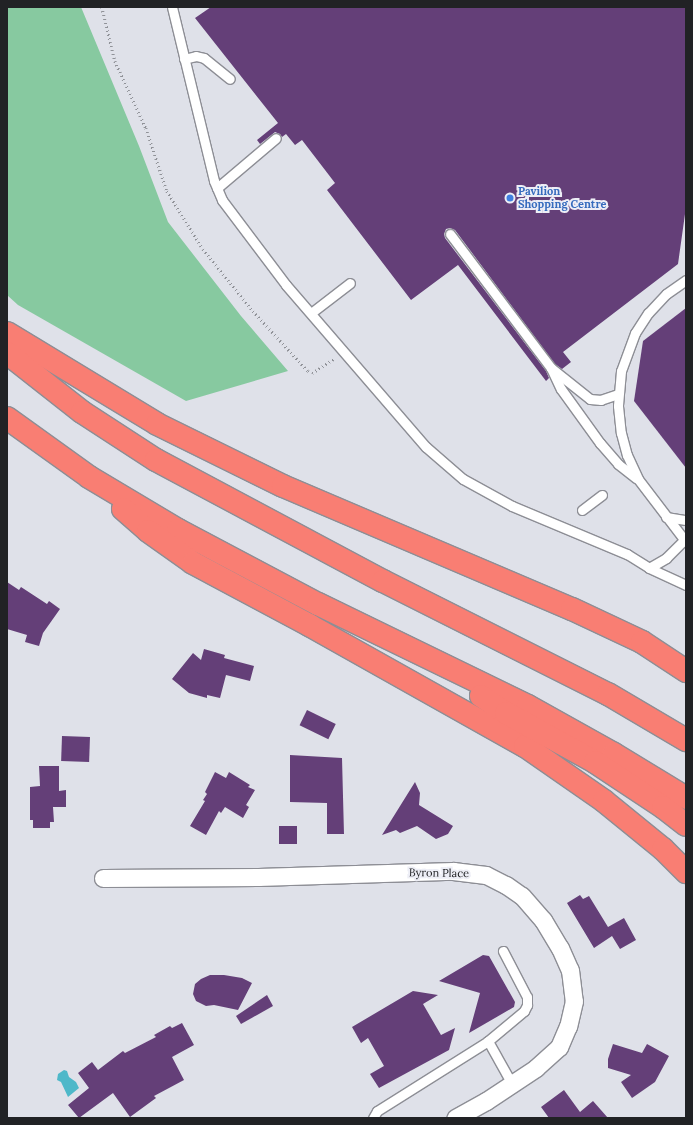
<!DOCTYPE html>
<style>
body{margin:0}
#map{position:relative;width:693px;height:1125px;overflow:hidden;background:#dfe1e9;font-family:Lora,serif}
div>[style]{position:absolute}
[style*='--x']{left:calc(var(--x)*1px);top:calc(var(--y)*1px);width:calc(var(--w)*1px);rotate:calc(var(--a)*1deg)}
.green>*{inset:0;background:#87c9a0}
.water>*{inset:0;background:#4eb8c9}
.building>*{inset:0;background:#643f78;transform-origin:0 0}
.path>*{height:2.5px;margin-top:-1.25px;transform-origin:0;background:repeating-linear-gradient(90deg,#909298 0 1px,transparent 0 4px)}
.roads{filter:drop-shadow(1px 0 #8d8e95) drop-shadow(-1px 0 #8d8e95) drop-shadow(0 1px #8d8e95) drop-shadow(0 -1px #8d8e95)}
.lane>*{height:9px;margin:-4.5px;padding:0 4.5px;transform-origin:4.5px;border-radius:4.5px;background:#fff}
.street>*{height:17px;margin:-8.5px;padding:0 8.5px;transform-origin:8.5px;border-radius:8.5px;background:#fff}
.highway>*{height:22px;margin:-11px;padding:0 11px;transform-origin:11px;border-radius:11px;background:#f97e73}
.dots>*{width:11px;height:11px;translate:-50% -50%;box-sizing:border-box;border:2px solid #edeef6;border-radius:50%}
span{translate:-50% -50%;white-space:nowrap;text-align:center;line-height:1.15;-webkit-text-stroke:4px #edeef6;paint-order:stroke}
.shop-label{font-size:11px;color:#366cbe;font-weight:700}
.left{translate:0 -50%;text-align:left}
.street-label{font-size:11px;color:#212225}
.frame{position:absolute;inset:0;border:8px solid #212225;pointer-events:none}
</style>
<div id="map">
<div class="green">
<i style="clip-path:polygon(7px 7px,81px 7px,139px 146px,168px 222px,241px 316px,288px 371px,186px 401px,18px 305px,7px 295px)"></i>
</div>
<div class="water">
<i style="clip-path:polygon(64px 1070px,67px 1071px,69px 1077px,76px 1082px,79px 1088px,68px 1097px,61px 1082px,57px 1080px,58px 1074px)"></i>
</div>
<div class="building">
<i style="clip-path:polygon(211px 7px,686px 7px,686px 207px,678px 264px,563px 352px,571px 362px,562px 369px,555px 364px,455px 230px,450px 228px,446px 229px,444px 234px,445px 238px,546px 371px,549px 378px,546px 381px,458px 265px,411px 300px,327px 190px,335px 183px,302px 140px,295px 145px,286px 134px,282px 137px,280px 134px,275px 132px,260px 144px,257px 140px,278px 123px,195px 18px)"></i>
<i style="clip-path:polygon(686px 308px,686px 468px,634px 401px,643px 341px)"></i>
<i style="clip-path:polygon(7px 582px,19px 590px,21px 587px,47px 604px,49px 601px,60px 609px,43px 633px,39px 646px,25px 642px,27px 635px,7px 629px)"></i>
<i style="clip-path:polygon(204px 649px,225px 655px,224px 658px,254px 666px,250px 681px,226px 675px,220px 698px,207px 695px,207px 698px,189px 693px,172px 679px,193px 653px,201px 660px)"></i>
<i style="left:307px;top:710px;width:32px;height:17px;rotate:26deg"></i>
<i style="left:62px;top:736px;width:28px;height:25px;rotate:2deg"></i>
<i style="clip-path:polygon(290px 755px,342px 758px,344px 834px,327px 834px,327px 803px,290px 802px)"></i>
<i style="clip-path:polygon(39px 766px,59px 766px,59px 791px,66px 790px,66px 807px,53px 807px,54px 822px,50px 822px,50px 828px,33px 828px,33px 820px,30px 820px,30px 787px,40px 786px)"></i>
<i style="clip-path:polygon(215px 772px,226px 778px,229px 772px,250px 785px,248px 787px,255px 790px,246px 805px,249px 807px,243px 818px,225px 807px,221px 813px,219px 811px,206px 835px,190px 826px,205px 801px,203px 800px,207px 794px,205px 792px)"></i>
<i style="clip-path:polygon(415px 782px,420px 793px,419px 805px,453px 826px,448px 834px,436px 839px,417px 826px,400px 833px,396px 830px,382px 835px)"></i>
<i style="left:279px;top:826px;width:18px;height:18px"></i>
<i style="clip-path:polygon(580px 895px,583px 899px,589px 896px,608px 927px,624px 918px,636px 940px,620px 949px,612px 936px,594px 948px,567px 903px)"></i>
<i style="clip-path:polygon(483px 955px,489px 956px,515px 1002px,514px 1007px,469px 1033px,480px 993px,439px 981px)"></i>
<i style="clip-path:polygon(210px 975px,224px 975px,242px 978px,252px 983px,238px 1010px,214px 1005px,206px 1006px,196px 1001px,193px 994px,195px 984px,201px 979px)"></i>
<i style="clip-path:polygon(413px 991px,438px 995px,423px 1004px,441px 1035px,455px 1028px,449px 1050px,379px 1088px,370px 1074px,384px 1066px,368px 1038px,361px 1043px,352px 1027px)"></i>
<i style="clip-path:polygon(267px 995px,273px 1006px,241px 1024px,236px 1016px)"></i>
<i style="clip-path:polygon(182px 1023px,194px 1045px,172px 1057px,184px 1080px,154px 1096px,156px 1098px,130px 1117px,113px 1093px,79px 1118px,68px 1105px,89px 1088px,78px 1073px,92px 1062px,98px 1070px,123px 1051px,125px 1053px,156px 1037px,154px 1035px,170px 1026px,172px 1028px)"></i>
<i style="clip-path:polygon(613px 1044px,642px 1053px,647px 1044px,669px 1056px,655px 1082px,632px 1098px,621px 1082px,631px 1075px,608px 1068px,608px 1059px)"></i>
<i style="clip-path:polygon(564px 1090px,580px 1112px,593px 1101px,608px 1118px,549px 1118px,541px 1107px)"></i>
</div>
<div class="path">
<i style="--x:102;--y:7;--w:56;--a:76.5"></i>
<i style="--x:115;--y:61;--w:74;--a:65.2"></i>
<i style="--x:146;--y:128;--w:66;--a:71.6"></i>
<i style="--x:167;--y:191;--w:68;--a:58.2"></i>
<i style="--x:203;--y:249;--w:80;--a:51.1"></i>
<i style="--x:253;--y:311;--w:81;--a:47.5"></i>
<i style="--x:308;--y:371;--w:4;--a:27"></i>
<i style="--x:312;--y:373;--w:27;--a:-33"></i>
</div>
<div class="roads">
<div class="lane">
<i style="--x:172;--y:7;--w:179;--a:76.4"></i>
<i style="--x:214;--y:181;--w:21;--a:67"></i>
<i style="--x:222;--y:200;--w:106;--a:53"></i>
<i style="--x:286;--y:285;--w:214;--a:49.2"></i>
<i style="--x:426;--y:447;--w:49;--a:40.9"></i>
<i style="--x:463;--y:479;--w:56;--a:28.9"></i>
<i style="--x:512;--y:506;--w:125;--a:22.7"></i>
<i style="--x:627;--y:554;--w:26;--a:32"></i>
<i style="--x:649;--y:568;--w:41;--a:24.7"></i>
<i style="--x:184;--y:59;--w:12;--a:-14"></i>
<i style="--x:196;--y:56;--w:8;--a:14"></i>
<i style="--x:204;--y:58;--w:33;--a:39"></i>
<i style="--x:217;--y:188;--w:77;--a:-40.3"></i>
<i style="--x:450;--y:234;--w:168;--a:53"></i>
<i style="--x:686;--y:280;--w:24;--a:145"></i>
<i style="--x:666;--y:294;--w:26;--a:133"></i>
<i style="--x:648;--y:313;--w:24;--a:123"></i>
<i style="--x:635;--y:333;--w:40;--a:110.2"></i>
<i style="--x:621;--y:371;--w:35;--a:95"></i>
<i style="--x:618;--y:406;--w:27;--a:84"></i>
<i style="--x:621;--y:433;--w:23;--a:75"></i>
<i style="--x:627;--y:455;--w:26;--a:65"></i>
<i style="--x:638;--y:479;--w:79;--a:52.7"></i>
<i style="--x:311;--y:313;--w:49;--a:-37.6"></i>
<i style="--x:618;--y:394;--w:18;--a:161"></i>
<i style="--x:601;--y:400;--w:11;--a:-175"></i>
<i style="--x:590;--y:399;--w:50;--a:-141.5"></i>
<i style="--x:551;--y:368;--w:23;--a:65"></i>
<i style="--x:561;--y:389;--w:67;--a:54.2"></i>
<i style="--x:600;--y:443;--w:28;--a:49"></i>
<i style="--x:618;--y:464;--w:23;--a:38"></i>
<i style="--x:582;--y:510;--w:25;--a:-37"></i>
<i style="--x:666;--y:517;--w:20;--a:9"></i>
<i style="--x:649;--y:568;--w:20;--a:-30"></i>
<i style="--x:666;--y:558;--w:25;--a:-45"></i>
<i style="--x:488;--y:1041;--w:49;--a:60.8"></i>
<i style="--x:373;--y:1118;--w:8;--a:-60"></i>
<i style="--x:377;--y:1111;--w:131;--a:-32.2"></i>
<i style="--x:488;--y:1041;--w:47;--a:-39.8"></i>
<i style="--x:524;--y:1011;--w:7;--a:-63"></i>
<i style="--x:527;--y:1005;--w:8;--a:-90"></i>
<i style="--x:527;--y:997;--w:52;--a:-117.6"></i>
</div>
<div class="street">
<i style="--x:103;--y:878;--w:155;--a:-0.4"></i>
<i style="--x:258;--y:877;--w:195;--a:-1.8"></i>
<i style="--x:453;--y:871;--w:33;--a:7"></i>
<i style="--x:486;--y:875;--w:22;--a:27"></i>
<i style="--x:506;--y:885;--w:19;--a:35"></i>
<i style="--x:522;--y:896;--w:32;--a:49"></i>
<i style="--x:543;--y:920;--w:33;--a:59"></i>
<i style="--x:560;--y:948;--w:24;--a:66"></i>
<i style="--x:570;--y:970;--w:31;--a:83"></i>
<i style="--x:574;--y:1001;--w:26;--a:103"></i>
<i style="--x:568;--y:1026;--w:23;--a:113"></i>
<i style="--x:559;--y:1047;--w:31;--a:138"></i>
<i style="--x:536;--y:1068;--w:60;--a:146.6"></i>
<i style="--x:486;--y:1101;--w:35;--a:151"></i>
</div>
<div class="highway">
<i style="--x:7;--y:333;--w:175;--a:31.2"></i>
<i style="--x:157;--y:424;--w:140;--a:26.2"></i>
<i style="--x:283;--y:486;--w:314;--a:23.1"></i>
<i style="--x:572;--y:609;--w:77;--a:25.2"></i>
<i style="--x:642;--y:642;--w:53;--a:33.4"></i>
<i style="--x:7;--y:353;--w:95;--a:38.2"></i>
<i style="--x:82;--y:412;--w:88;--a:33"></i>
<i style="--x:156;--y:460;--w:257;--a:28.1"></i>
<i style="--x:383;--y:581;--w:252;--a:26.7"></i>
<i style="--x:608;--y:694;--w:91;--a:30.5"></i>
<i style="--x:7;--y:418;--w:101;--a:35.7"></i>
<i style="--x:89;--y:477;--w:104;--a:30.8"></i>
<i style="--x:178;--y:530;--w:158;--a:27.9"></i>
<i style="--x:318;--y:604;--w:233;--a:25.9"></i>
<i style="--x:528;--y:706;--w:98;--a:29.2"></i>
<i style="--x:614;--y:754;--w:84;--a:31.4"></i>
<i style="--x:123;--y:509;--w:33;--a:41"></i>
<i style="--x:148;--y:531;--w:55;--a:35.4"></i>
<i style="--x:193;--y:563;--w:132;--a:28.1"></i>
<i style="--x:309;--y:625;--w:248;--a:29.3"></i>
<i style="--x:525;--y:746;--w:96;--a:34.8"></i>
<i style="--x:604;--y:801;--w:76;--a:39.1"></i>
<i style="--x:663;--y:849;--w:33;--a:45"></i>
<i style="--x:481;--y:696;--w:30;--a:34"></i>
<i style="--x:506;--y:713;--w:102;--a:28.8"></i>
<i style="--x:595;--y:762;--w:82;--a:33.5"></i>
<i style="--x:663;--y:807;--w:29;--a:38"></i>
</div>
</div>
<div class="dots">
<i style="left:510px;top:198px;background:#3f7fe0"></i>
</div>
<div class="shop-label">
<span class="left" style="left:518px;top:198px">Pavilion<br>Shopping Centre</span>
</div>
<div class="street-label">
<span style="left:439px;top:873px;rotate:1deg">Byron Place</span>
</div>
<div class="frame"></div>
</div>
